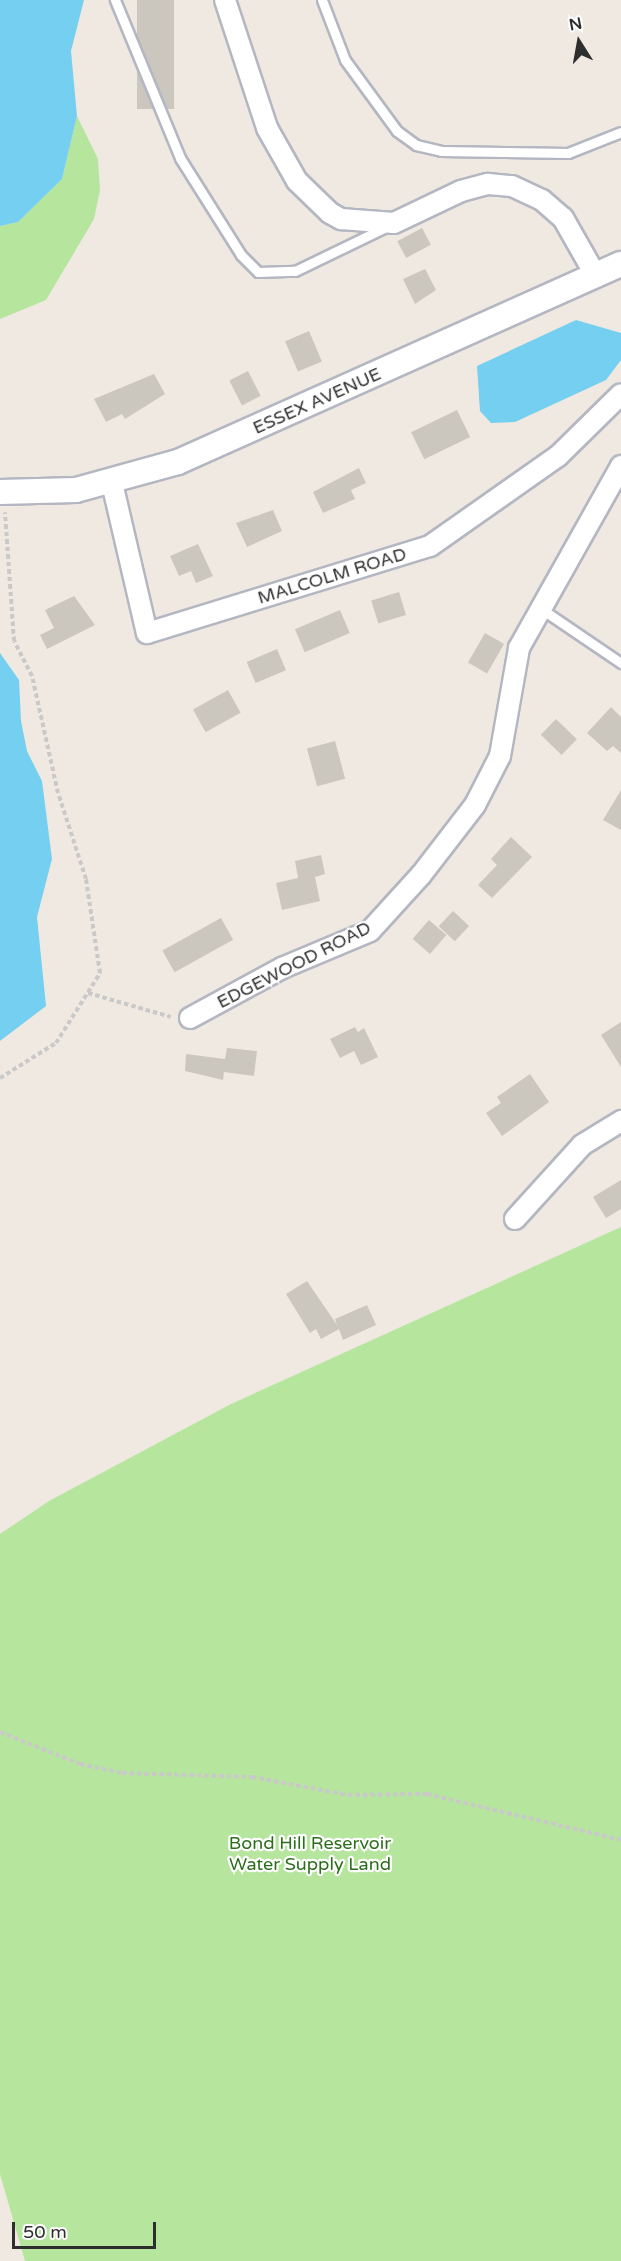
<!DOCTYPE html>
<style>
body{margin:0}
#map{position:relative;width:621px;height:2261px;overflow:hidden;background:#efe9e1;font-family:"Varela Round",sans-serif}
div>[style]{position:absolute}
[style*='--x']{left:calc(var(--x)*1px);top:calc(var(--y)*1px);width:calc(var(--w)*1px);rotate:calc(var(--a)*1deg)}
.green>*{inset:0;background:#b6e59e}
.water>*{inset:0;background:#75cff0}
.building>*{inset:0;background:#cbc7bf;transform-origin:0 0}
.path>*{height:4px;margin-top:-2px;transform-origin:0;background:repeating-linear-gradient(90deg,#c9c9c9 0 4.5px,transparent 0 7.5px)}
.roads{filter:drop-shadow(2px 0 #b4b7c1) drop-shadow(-2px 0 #b4b7c1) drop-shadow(0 2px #b4b7c1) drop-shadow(0 -2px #b4b7c1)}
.service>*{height:9px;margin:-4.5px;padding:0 4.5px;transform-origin:4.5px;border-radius:4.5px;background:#fff}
.minor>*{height:20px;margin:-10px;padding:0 10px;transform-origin:10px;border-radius:10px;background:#fff}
.tertiary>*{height:24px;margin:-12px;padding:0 12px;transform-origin:12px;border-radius:12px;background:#fff}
span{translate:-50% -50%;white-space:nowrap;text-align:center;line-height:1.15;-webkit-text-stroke:4.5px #fff;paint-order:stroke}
.street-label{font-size:18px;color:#2e2e2e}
.park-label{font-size:18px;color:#2c6e1b}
.north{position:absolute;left:549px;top:12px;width:60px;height:60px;-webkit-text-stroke:4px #fff;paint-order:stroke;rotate:349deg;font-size:16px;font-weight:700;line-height:24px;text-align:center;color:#2e2e2e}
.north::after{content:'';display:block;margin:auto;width:21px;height:27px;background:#2e2e2e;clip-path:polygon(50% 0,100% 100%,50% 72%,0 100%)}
.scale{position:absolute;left:12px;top:2222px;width:144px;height:27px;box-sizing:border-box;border:3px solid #2e2e2e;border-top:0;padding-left:8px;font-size:18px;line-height:21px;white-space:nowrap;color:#2e2e2e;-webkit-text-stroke:4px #fff;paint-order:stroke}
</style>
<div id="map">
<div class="green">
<i style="clip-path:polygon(77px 116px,98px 159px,100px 190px,94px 219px,46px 300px,0 319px,0 226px,18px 222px,62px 179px)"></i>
<i style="clip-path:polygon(621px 1227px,621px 2261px,25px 2261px,0 2174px,0 1534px,49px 1501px,231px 1404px)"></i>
</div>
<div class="water">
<i style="clip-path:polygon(0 0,84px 0,71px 51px,77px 116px,62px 179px,18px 222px,0 226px)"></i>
<i style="clip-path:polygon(576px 320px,621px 333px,621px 360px,606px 380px,515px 422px,491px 423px,480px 411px,477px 366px)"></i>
<i style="clip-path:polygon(0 653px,19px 680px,21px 721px,27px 751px,42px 781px,52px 859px,37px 917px,46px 1006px,0 1041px)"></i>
</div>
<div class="building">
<i style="left:137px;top:0;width:37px;height:109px"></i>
<i style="left:422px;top:228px;width:19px;height:28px;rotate:62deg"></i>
<i style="clip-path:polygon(425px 269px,436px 290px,415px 304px,403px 279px)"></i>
<i style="left:309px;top:331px;width:33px;height:26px;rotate:67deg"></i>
<i style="left:248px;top:371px;width:28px;height:21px;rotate:63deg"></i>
<i style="clip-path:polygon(154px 374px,165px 394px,125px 419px,122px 414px,106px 422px,94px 399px)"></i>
<i style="left:457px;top:410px;width:30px;height:51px;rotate:64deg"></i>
<i style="clip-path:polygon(359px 468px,366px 483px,351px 490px,355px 499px,323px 513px,313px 492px)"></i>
<i style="clip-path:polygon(273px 510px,282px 531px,247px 547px,236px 523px)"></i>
<i style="clip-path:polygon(198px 544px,213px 576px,196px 583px,191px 571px,179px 576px,170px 556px)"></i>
<i style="left:399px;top:592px;width:24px;height:29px;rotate:73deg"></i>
<i style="clip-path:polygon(74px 596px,95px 625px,47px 649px,40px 635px,54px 628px,45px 610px)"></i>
<i style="left:340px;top:610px;width:25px;height:49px;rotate:67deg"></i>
<i style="left:485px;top:633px;width:22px;height:34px;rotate:30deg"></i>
<i style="left:277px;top:649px;width:23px;height:33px;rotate:67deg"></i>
<i style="left:228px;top:690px;width:26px;height:40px;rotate:61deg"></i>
<i style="clip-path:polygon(611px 707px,621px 717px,621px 753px,613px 746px,607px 751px,587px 733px)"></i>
<i style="left:556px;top:719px;width:29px;height:22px;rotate:44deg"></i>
<i style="left:335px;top:741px;width:39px;height:29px;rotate:75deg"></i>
<i style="clip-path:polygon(621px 790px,621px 830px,603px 820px)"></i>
<i style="clip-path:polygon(511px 837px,532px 857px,492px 898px,478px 885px,497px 865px,491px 859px)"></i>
<i style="clip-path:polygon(321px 855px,325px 874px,315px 877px,320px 901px,282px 910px,276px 883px,298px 878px,295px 861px)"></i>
<i style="left:453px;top:911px;width:22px;height:21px;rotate:43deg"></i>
<i style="left:221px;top:918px;width:25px;height:67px;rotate:61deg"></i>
<i style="left:429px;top:920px;width:23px;height:25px;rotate:41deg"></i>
<i style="clip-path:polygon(621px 1022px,621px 1067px,601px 1035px)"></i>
<i style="clip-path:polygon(355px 1027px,358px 1032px,364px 1028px,378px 1057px,361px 1065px,354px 1051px,340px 1058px,330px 1039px)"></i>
<i style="clip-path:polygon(227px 1048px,257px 1051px,254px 1076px,224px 1072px,223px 1080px,185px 1071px,186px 1054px,225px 1059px)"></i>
<i style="clip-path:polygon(530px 1074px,549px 1102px,502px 1136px,486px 1113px,501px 1103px,497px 1097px)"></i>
<i style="clip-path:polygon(621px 1180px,621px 1209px,606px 1218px,593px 1197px)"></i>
<i style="clip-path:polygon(307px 1281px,337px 1325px,335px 1319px,367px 1305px,376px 1325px,343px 1340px,339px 1329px,321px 1339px,316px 1329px,310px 1333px,286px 1294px)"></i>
</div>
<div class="path">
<i style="--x:88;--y:993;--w:86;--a:16.1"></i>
<i style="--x:0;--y:1078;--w:66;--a:-32"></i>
<i style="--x:56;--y:1043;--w:83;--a:-57.8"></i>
<i style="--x:100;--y:973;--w:95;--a:-98.5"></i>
<i style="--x:86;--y:879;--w:90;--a:-108"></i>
<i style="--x:58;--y:793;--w:120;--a:-102.5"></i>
<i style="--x:32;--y:676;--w:39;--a:-117"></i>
<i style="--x:14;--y:641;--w:129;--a:-94"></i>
<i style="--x:0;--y:1732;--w:86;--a:21.8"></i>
<i style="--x:80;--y:1764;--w:43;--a:12.1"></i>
<i style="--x:122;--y:1773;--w:130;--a:1.8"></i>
<i style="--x:252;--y:1777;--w:98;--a:10.6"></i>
<i style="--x:348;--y:1795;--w:79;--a:-0.7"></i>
<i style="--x:427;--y:1794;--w:199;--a:13.3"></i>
</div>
<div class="roads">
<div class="service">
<i style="--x:115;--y:0;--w:171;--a:67.6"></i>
<i style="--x:180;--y:158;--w:115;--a:57.8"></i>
<i style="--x:241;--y:255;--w:24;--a:45"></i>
<i style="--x:258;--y:272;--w:37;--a:-2"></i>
<i style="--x:295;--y:271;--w:101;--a:-25.8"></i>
<i style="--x:322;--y:0;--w:64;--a:69"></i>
<i style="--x:345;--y:60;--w:88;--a:53.8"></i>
<i style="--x:397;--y:131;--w:24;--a:36"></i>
<i style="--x:416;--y:145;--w:26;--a:13"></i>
<i style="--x:441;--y:151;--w:127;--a:0.9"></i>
<i style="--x:568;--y:153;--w:57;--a:-21.6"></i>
<i style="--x:540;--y:608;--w:98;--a:34.2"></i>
</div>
<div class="minor">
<i style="--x:225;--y:0;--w:135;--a:71.8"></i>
<i style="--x:267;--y:128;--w:61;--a:60.5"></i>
<i style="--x:297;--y:181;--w:46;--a:44.1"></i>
<i style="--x:330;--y:213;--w:13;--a:29"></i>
<i style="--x:341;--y:219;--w:53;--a:4.3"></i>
<i style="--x:394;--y:223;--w:74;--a:-25.5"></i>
<i style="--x:461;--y:191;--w:28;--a:-15"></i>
<i style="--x:488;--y:184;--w:24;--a:5"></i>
<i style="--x:512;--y:186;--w:33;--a:25"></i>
<i style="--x:542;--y:200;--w:28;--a:41"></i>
<i style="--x:563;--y:218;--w:67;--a:60.4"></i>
<i style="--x:112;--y:483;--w:154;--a:76.9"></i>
<i style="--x:147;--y:633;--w:296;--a:-17.1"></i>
<i style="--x:430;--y:546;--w:156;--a:-35.1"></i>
<i style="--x:558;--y:456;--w:88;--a:-44.5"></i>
<i style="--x:190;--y:1018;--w:105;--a:-28.5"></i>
<i style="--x:282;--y:968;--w:95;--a:-22.8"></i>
<i style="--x:370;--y:931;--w:76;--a:-47.7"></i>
<i style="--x:421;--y:875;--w:88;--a:-52.4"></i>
<i style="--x:475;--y:805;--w:55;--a:-63"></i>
<i style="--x:500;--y:756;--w:110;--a:-80"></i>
<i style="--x:519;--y:648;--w:209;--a:-60.7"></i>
<i style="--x:515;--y:1219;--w:100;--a:-47.8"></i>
<i style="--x:582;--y:1145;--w:46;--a:-31.6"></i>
</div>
<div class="tertiary">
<i style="--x:0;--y:492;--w:76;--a:-1.5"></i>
<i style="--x:76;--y:490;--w:106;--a:-15.4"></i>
<i style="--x:178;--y:462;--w:485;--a:-24.1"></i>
</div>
</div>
<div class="street-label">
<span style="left:317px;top:401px;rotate:-24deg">ESSEX AVENUE</span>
<span style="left:332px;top:576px;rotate:-17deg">MALCOLM ROAD</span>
<span style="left:294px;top:965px;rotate:-27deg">EDGEWOOD ROAD</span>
</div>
<div class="park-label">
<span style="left:310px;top:1854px">Bond Hill Reservoir<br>Water Supply Land</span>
</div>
<div class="north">N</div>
<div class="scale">50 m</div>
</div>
